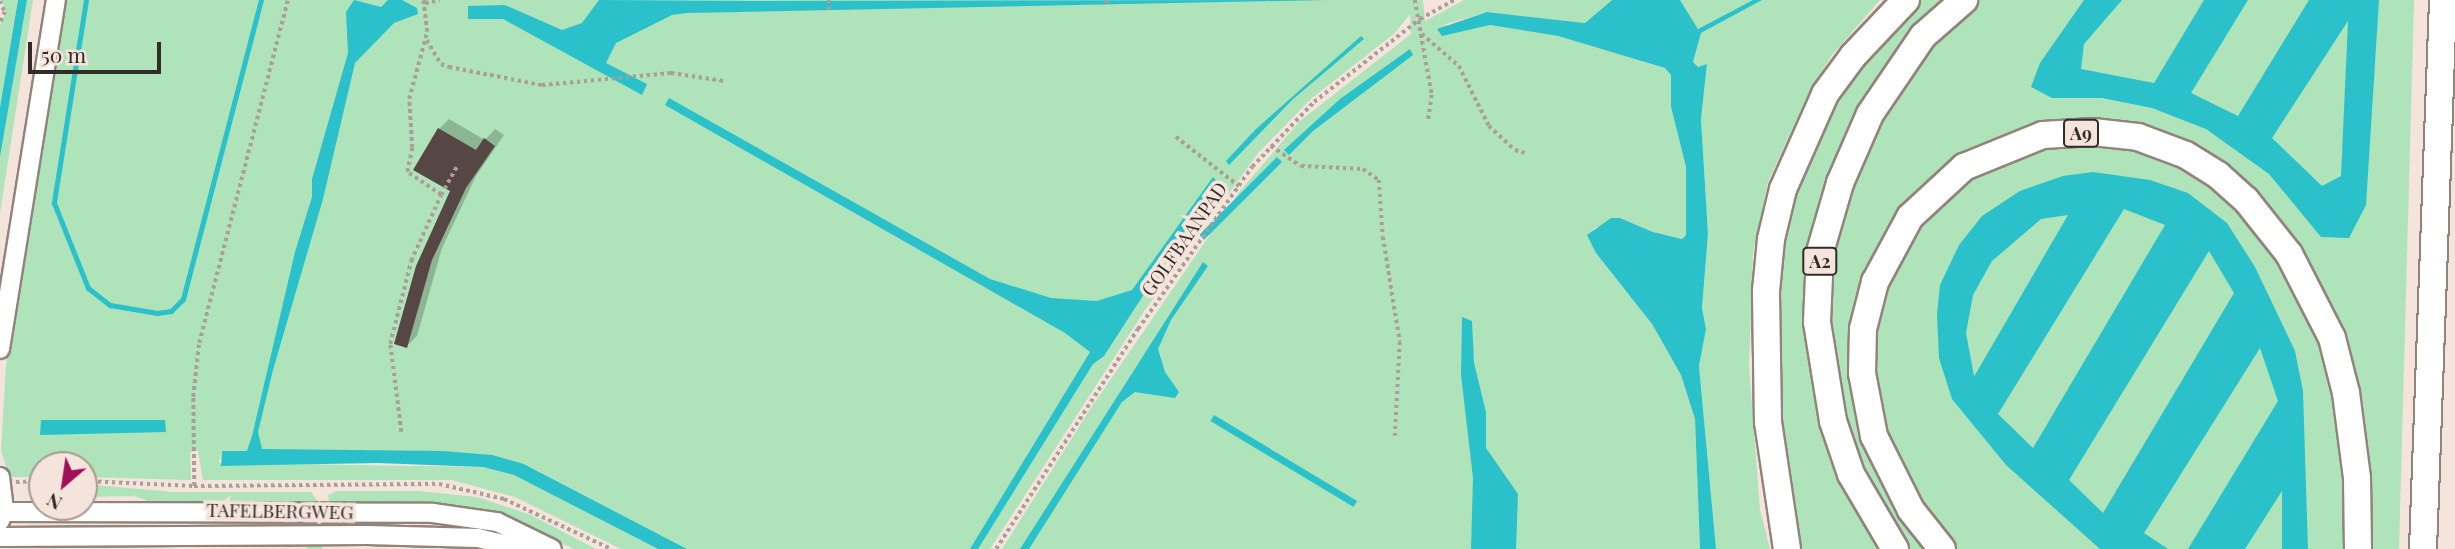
<!DOCTYPE html>
<style>
body{margin:0}
#map{position:relative;width:2455px;height:549px;overflow:hidden;background:#f4e4dc;font-family:"Playfair Display",serif}
div>[style]{position:absolute}
[style*='--x']{left:calc(var(--x)*1px);top:calc(var(--y)*1px);width:calc(var(--w)*1px);rotate:calc(var(--a)*1deg)}
.green>*{inset:0;background:#afe3b9;transform-origin:0 0}
.water>*{inset:0;background:#2ac1cb;transform-origin:0 0}
.shadow>*{inset:0;background:#0003}
.stream>*{height:5px;margin:-2.5px;padding:0 2.5px;transform-origin:2.5px;border-radius:2.5px;background:#2ac1cb}
.building>*{inset:0;background:#564745}
.path>*{height:3.5px;margin-top:-1.75px;transform-origin:0;background:repeating-linear-gradient(90deg,#ab9e98 0 3.5px,transparent 0 7px)}
.roads{filter:drop-shadow(2px 0 #92837b) drop-shadow(-2px 0 #92837b) drop-shadow(0 2px #92837b) drop-shadow(0 -2px #92837b)}
.tertiary>*{height:18px;margin:-9px;padding:0 9px;transform-origin:9px;border-radius:9px;background:#fff}
.motorway>*{height:26px;margin:-13px;padding:0 13px;transform-origin:13px;border-radius:13px;background:#fff}
span{translate:-50% -50%;white-space:nowrap;text-align:center;line-height:1.15;-webkit-text-stroke:7px #f4e4dc;paint-order:stroke}
.shield-label span{padding:2px 5px;background:#f4e4dc;border:2px solid;border-radius:5px;-webkit-text-stroke-width:0}
.shield-label{font-size:18px;color:#322b28;font-weight:700}
.street-label{font-size:19px;color:#322b28}
.north{position:absolute;left:28px;top:451px;width:70px;height:70px;box-sizing:border-box;background:#f4e4dc;border:2px solid #a69a94;border-radius:50%;rotate:209deg;font-size:19px;font-weight:700;line-height:28px;text-align:center;color:#322b28}
.north::after{content:'';display:block;margin:auto;width:24px;height:32px;background:#a00f57;clip-path:polygon(50% 0,100% 100%,50% 72%,0 100%)}
.scale{position:absolute;left:28px;top:42px;width:133px;height:32px;box-sizing:border-box;border:4px solid #322b28;border-top:0;padding-left:9px;font-size:21px;line-height:24px;white-space:nowrap;color:#322b28;-webkit-text-stroke:5px #f4e4dc;paint-order:stroke}
</style>
<div id="map">
<div class="green">
<i style="clip-path:polygon(1px 0,18px 0,0 107px,0 25px,6px 12px)"></i>
<i style="clip-path:polygon(27px 0,33px 0,0 213px,0 157px)"></i>
<i style="clip-path:polygon(66px 0,1423px 0,1425px 21px,1464px 0,1612px 0,1585px 23px,1487px 12px,1443px 25px,1466px 28px,1490px 25px,1558px 36px,1665px 68px,1671px 75px,1671px 107px,1686px 167px,1686px 235px,1682px 239px,1653px 232px,1620px 218px,1593px 229px,1596px 253px,1652px 324px,1681px 375px,1695px 419px,1700px 549px,1002px 549px,1091px 408px,1240px 191px,1300px 121px,1411px 34px,1410px 14px,1395px 33px,1312px 98px,1258px 153px,1145px 310px,990px 549px,687px 549px,525px 464px,443px 451px,222px 451px,219px 463px,483px 467px,514px 475px,658px 549px,621px 549px,515px 497px,452px 480px,203px 480px,198px 451px,190px 452px,191px 480px,84px 477px,84px 465px,42px 465px,42px 477px,10px 477px,1px 451px,6px 365px)"></i>
<i style="clip-path:polygon(1680px 0,1753px 0,1698px 29px)"></i>
<i style="clip-path:polygon(1762px 0,1880px 0,1832px 55px,1808px 94px,1768px 182px,1753px 252px,1749px 367px,1760px 510px,1770px 549px,1716px 549px,1699px 366px,1706px 329px,1702px 308px,1708px 234px,1701px 119px,1707px 64px,1698px 67px,1693px 62px,1701px 33px)"></i>
<i style="clip-path:polygon(1915px 0,2414px 0,2399px 549px,1792px 549px,1773px 441px,1777px 241px,1835px 90px)"></i>
<i style="clip-path:polygon(84px 484px,173px 492px,311px 492px,319px 503px,156px 504px,134px 496px,84px 497px)"></i>
<i style="clip-path:polygon(337px 491px,419px 491px,477px 497px,531px 515px,596px 549px,574px 549px,508px 518px,468px 508px,329px 502px,328px 495px)"></i>
<i style="left:318px;top:541px;width:9px;height:318px;rotate:58deg"></i>
</div>
<div class="water">
<i style="clip-path:polygon(18px 0,27px 0,0 157px,0 107px)"></i>
<i style="clip-path:polygon(354px 0,381px 7px,388px 0,402px 0,417px 8px,418px 14px,394px 23px,355px 63px,323px 199px,273px 370px,258px 432px,262px 449px,443px 451px,492px 455px,524px 464px,687px 549px,658px 549px,514px 475px,483px 467px,378px 463px,221px 466px,222px 451px,247px 451px,252px 436px,295px 252px,312px 197px,312px 179px,348px 53px,346px 12px)"></i>
<i style="clip-path:polygon(599px 0,749px 1px,1327px 0,687px 13px,672px 15px,616px 43px,606px 63px,647px 84px,642px 95px,503px 19px,468px 19px,468px 6px,505px 5px,562px 30px,582px 23px)"></i>
<i style="clip-path:polygon(1612px 0,1680px 0,1698px 29px,1753px 0,1762px 0,1701px 33px,1693px 62px,1698px 67px,1707px 64px,1701px 119px,1708px 234px,1702px 308px,1706px 329px,1699px 366px,1716px 549px,1700px 549px,1695px 419px,1681px 375px,1652px 324px,1596px 253px,1587px 235px,1611px 218px,1620px 218px,1653px 232px,1682px 239px,1686px 235px,1686px 167px,1671px 107px,1671px 75px,1665px 68px,1558px 36px,1490px 25px,1442px 36px,1437px 29px,1487px 12px,1585px 23px)"></i>
<i style="clip-path:polygon(evenodd,2084px 0,2122px 0,2084px 44px,2081px 69px,2154px 83px,2204px 0,2248px 0,2191px 93px,2238px 116px,2309px 0,2379px 0,2366px 205px,2349px 238px,2321px 237px,2269px 174px,2206px 129px,2152px 108px,2102px 98px,2052px 98px,2031px 87px,2040px 63px,2084px 0,2348px 21px,2341px 176px,2322px 186px,2272px 138px,2348px 21px)"></i>
<i style="clip-path:polygon(1361px 36px,1364px 39px,1292px 100px,1229px 165px,1226px 161px,1256px 129px)"></i>
<i style="clip-path:polygon(1410px 49px,1413px 55px,1313px 131px,1289px 155px,1284px 150px,1340px 99px)"></i>
<i style="clip-path:polygon(669px 98px,990px 279px,1051px 298px,1097px 301px,1132px 290px,1213px 177px,1217px 181px,1104px 356px,1093px 364px,978px 549px,970px 549px,1090px 352px,1065px 333px,665px 105px)"></i>
<i style="left:1277px;top:157px;width:7px;height:110px;rotate:45deg"></i>
<i style="clip-path:polygon(evenodd,2093px 172px,2150px 180px,2188px 193px,2227px 223px,2255px 267px,2295px 351px,2303px 391px,2308px 549px,2282px 549px,2282px 491px,2245px 549px,2188px 549px,2278px 401px,2260px 348px,2144px 533px,2168px 549px,2100px 549px,2006px 465px,1952px 399px,1939px 358px,1937px 314px,1940px 285px,1959px 245px,1982px 216px,2020px 191px,2063px 176px,2093px 172px,2124px 209px,2165px 225px,2033px 448px,1998px 414px,2124px 209px,2093px 172px,2068px 215px,1975px 375px,1974px 376px,1966px 333px,1973px 295px,1992px 261px,2041px 219px,2068px 215px,2093px 172px,2209px 251px,2234px 293px,2103px 513px,2069px 480px,2209px 251px)"></i>
<i style="clip-path:polygon(1203px 262px,1208px 266px,1171px 320px,1158px 349px,1165px 372px,1179px 392px,1175px 398px,1135px 392px,1122px 402px,1029px 549px,1020px 549px)"></i>
<i style="clip-path:polygon(1462px 317px,1472px 321px,1474px 363px,1486px 412px,1486px 448px,1518px 494px,1516px 549px,1471px 549px,1473px 478px,1461px 375px)"></i>
<i style="left:1214px;top:415px;width:167px;height:7px;rotate:31deg"></i>
<i style="clip-path:polygon(41px 420px,165px 420px,166px 432px,40px 435px)"></i>
</div>
<div class="shadow">
<i style="clip-path:polygon(449px 119px,485px 140px,495px 129px,504px 135px,476px 176px,442px 248px,417px 336px,407px 346px,452px 191px,439px 129px)"></i>
</div>
<div class="stream">
<i style="--x:86;--y:0;--w:206;--a:99"></i>
<i style="--x:54;--y:203;--w:92;--a:68.2"></i>
<i style="--x:88;--y:288;--w:28;--a:38"></i>
<i style="--x:110;--y:305;--w:48;--a:9.7"></i>
<i style="--x:157;--y:313;--w:14;--a:-8"></i>
<i style="--x:171;--y:311;--w:17;--a:-45"></i>
<i style="--x:183;--y:299;--w:309;--a:-75.4"></i>
</div>
<div class="building">
<i style="clip-path:polygon(438px 128px,476px 150px,484px 138px,495px 146px,466px 188px,432px 260px,407px 348px,394px 344px,416px 266px,450px 191px,413px 170px)"></i>
</div>
<div class="path">
<i style="--x:829;--y:0;--w:13;--a:90"></i>
<i style="--x:1107;--y:0;--w:7;--a:90"></i>
<i style="--x:1415;--y:0;--w:97;--a:79.9"></i>
<i style="--x:1432;--y:95;--w:27;--a:98"></i>
<i style="--x:0;--y:1;--w:12;--a:66"></i>
<i style="--x:5;--y:12;--w:12;--a:114"></i>
<i style="--x:425;--y:3;--w:15;--a:-11"></i>
<i style="--x:1422;--y:34;--w:49;--a:40.9"></i>
<i style="--x:1459;--y:66;--w:67;--a:63.4"></i>
<i style="--x:1489;--y:126;--w:35;--a:43"></i>
<i style="--x:1515;--y:150;--w:10;--a:17"></i>
<i style="--x:427;--y:40;--w:28;--a:60"></i>
<i style="--x:441;--y:64;--w:9;--a:21"></i>
<i style="--x:449;--y:67;--w:95;--a:11"></i>
<i style="--x:542;--y:85;--w:130;--a:-5.3"></i>
<i style="--x:671;--y:73;--w:54;--a:8.6"></i>
<i style="--x:1176;--y:137;--w:80;--a:37.9"></i>
<i style="--x:1271;--y:146;--w:36;--a:34"></i>
<i style="--x:1301;--y:166;--w:62;--a:2.8"></i>
<i style="--x:1363;--y:169;--w:19;--a:35"></i>
<i style="--x:1379;--y:180;--w:57;--a:86"></i>
<i style="--x:1383;--y:237;--w:106;--a:80.8"></i>
<i style="--x:1400;--y:342;--w:94;--a:93"></i>
<i style="--x:441;--y:195;--w:35;--a:-61"></i>
<i style="--x:401;--y:432;--w:89;--a:-97.1"></i>
<i style="--x:390;--y:344;--w:86;--a:-75.8"></i>
<i style="--x:411;--y:261;--w:72;--a:-65.6"></i>
<i style="--x:441;--y:195;--w:41;--a:-145.9"></i>
<i style="--x:407;--y:172;--w:25;--a:-78"></i>
<i style="--x:412;--y:148;--w:49;--a:-93.5"></i>
<i style="--x:409;--y:99;--w:69;--a:-75"></i>
<i style="--x:427;--y:32;--w:32;--a:-97"></i>
<i style="--x:84;--y:481;--w:110;--a:2.6"></i>
<i style="--x:194;--y:486;--w:245;--a:-0.5"></i>
<i style="--x:439;--y:484;--w:67;--a:13"></i>
<i style="--x:504;--y:499;--w:118;--a:25"></i>
<i style="--x:16;--y:482;--w:26;--a:-2"></i>
<i style="--x:194;--y:486;--w:89;--a:-90.6"></i>
<i style="--x:193;--y:397;--w:54;--a:-83.7"></i>
<i style="--x:199;--y:343;--w:354;--a:-75.5"></i>
<i style="--x:996;--y:549;--w:262;--a:-57.2"></i>
<i style="--x:1138;--y:329;--w:198;--a:-54.9"></i>
<i style="--x:1252;--y:167;--w:90;--a:-46.4"></i>
<i style="--x:1314;--y:102;--w:135;--a:-38.1"></i>
<i style="--x:1420;--y:19;--w:39;--a:-29"></i>
</div>
<div class="roads">
<div class="tertiary">
<i style="--x:0;--y:349;--w:353;--a:-80.9"></i>
<i style="--x:0;--y:477;--w:34;--a:83"></i>
<i style="--x:4;--y:511;--w:11;--a:112"></i>
<i style="--x:0;--y:512;--w:433;--a:0.1"></i>
<i style="--x:433;--y:513;--w:65;--a:8"></i>
<i style="--x:497;--y:522;--w:61;--a:26.1"></i>
<i style="--x:0;--y:537;--w:367;--a:-0.3"></i>
<i style="--x:367;--y:535;--w:111;--a:1.5"></i>
<i style="--x:478;--y:538;--w:46;--a:13.7"></i>
</div>
<div class="motorway">
<i style="--x:1787;--y:549;--w:128;--a:-98.5"></i>
<i style="--x:1768;--y:422;--w:131;--a:-90.9"></i>
<i style="--x:1766;--y:291;--w:52;--a:-84.5"></i>
<i style="--x:1771;--y:239;--w:51;--a:-76.5"></i>
<i style="--x:1783;--y:189;--w:104;--a:-66.1"></i>
<i style="--x:1825;--y:94;--w:47;--a:-53.6"></i>
<i style="--x:1853;--y:56;--w:77;--a:-46.6"></i>
<i style="--x:1895;--y:549;--w:87;--a:-120.4"></i>
<i style="--x:1851;--y:474;--w:56;--a:-108.8"></i>
<i style="--x:1833;--y:421;--w:100;--a:-99.2"></i>
<i style="--x:1817;--y:322;--w:70;--a:-87.5"></i>
<i style="--x:1820;--y:252;--w:72;--a:-73.8"></i>
<i style="--x:1840;--y:183;--w:75;--a:-66.5"></i>
<i style="--x:1870;--y:114;--w:94;--a:-55.8"></i>
<i style="--x:1923;--y:36;--w:55;--a:-41.3"></i>
<i style="--x:1942;--y:549;--w:50;--a:-128.5"></i>
<i style="--x:1911;--y:510;--w:83;--a:-116.6"></i>
<i style="--x:1874;--y:436;--w:64;--a:-100.8"></i>
<i style="--x:1862;--y:373;--w:44;--a:-88.7"></i>
<i style="--x:1863;--y:329;--w:49;--a:-75.7"></i>
<i style="--x:1875;--y:282;--w:74;--a:-61.7"></i>
<i style="--x:1910;--y:217;--w:74;--a:-42.8"></i>
<i style="--x:1964;--y:167;--w:85;--a:-22.1"></i>
<i style="--x:2043;--y:135;--w:50;--a:-3.4"></i>
<i style="--x:2093;--y:132;--w:45;--a:6.3"></i>
<i style="--x:2138;--y:137;--w:51;--a:20.6"></i>
<i style="--x:2186;--y:155;--w:38;--a:32"></i>
<i style="--x:2218;--y:175;--w:38;--a:42"></i>
<i style="--x:2246;--y:200;--w:69;--a:51.5"></i>
<i style="--x:2289;--y:254;--w:94;--a:62.9"></i>
<i style="--x:2332;--y:338;--w:57;--a:75.7"></i>
<i style="--x:2346;--y:393;--w:86;--a:82.6"></i>
<i style="--x:2357;--y:478;--w:71;--a:89.2"></i>
<i style="--x:2423;--y:549;--w:549;--a:-87.91"></i>
</div>
</div>
<div class="shield-label">
<span style="left:2081px;top:133px">A9</span>
<span style="left:1820px;top:261px">A2</span>
</div>
<div class="street-label">
<span style="left:1184px;top:239px;rotate:-55deg">GOLFBAANPAD</span>
<span style="left:280px;top:511px;rotate:1deg">TAFELBERGWEG</span>
</div>
<div class="north">N</div>
<div class="scale">50 m</div>
</div>
